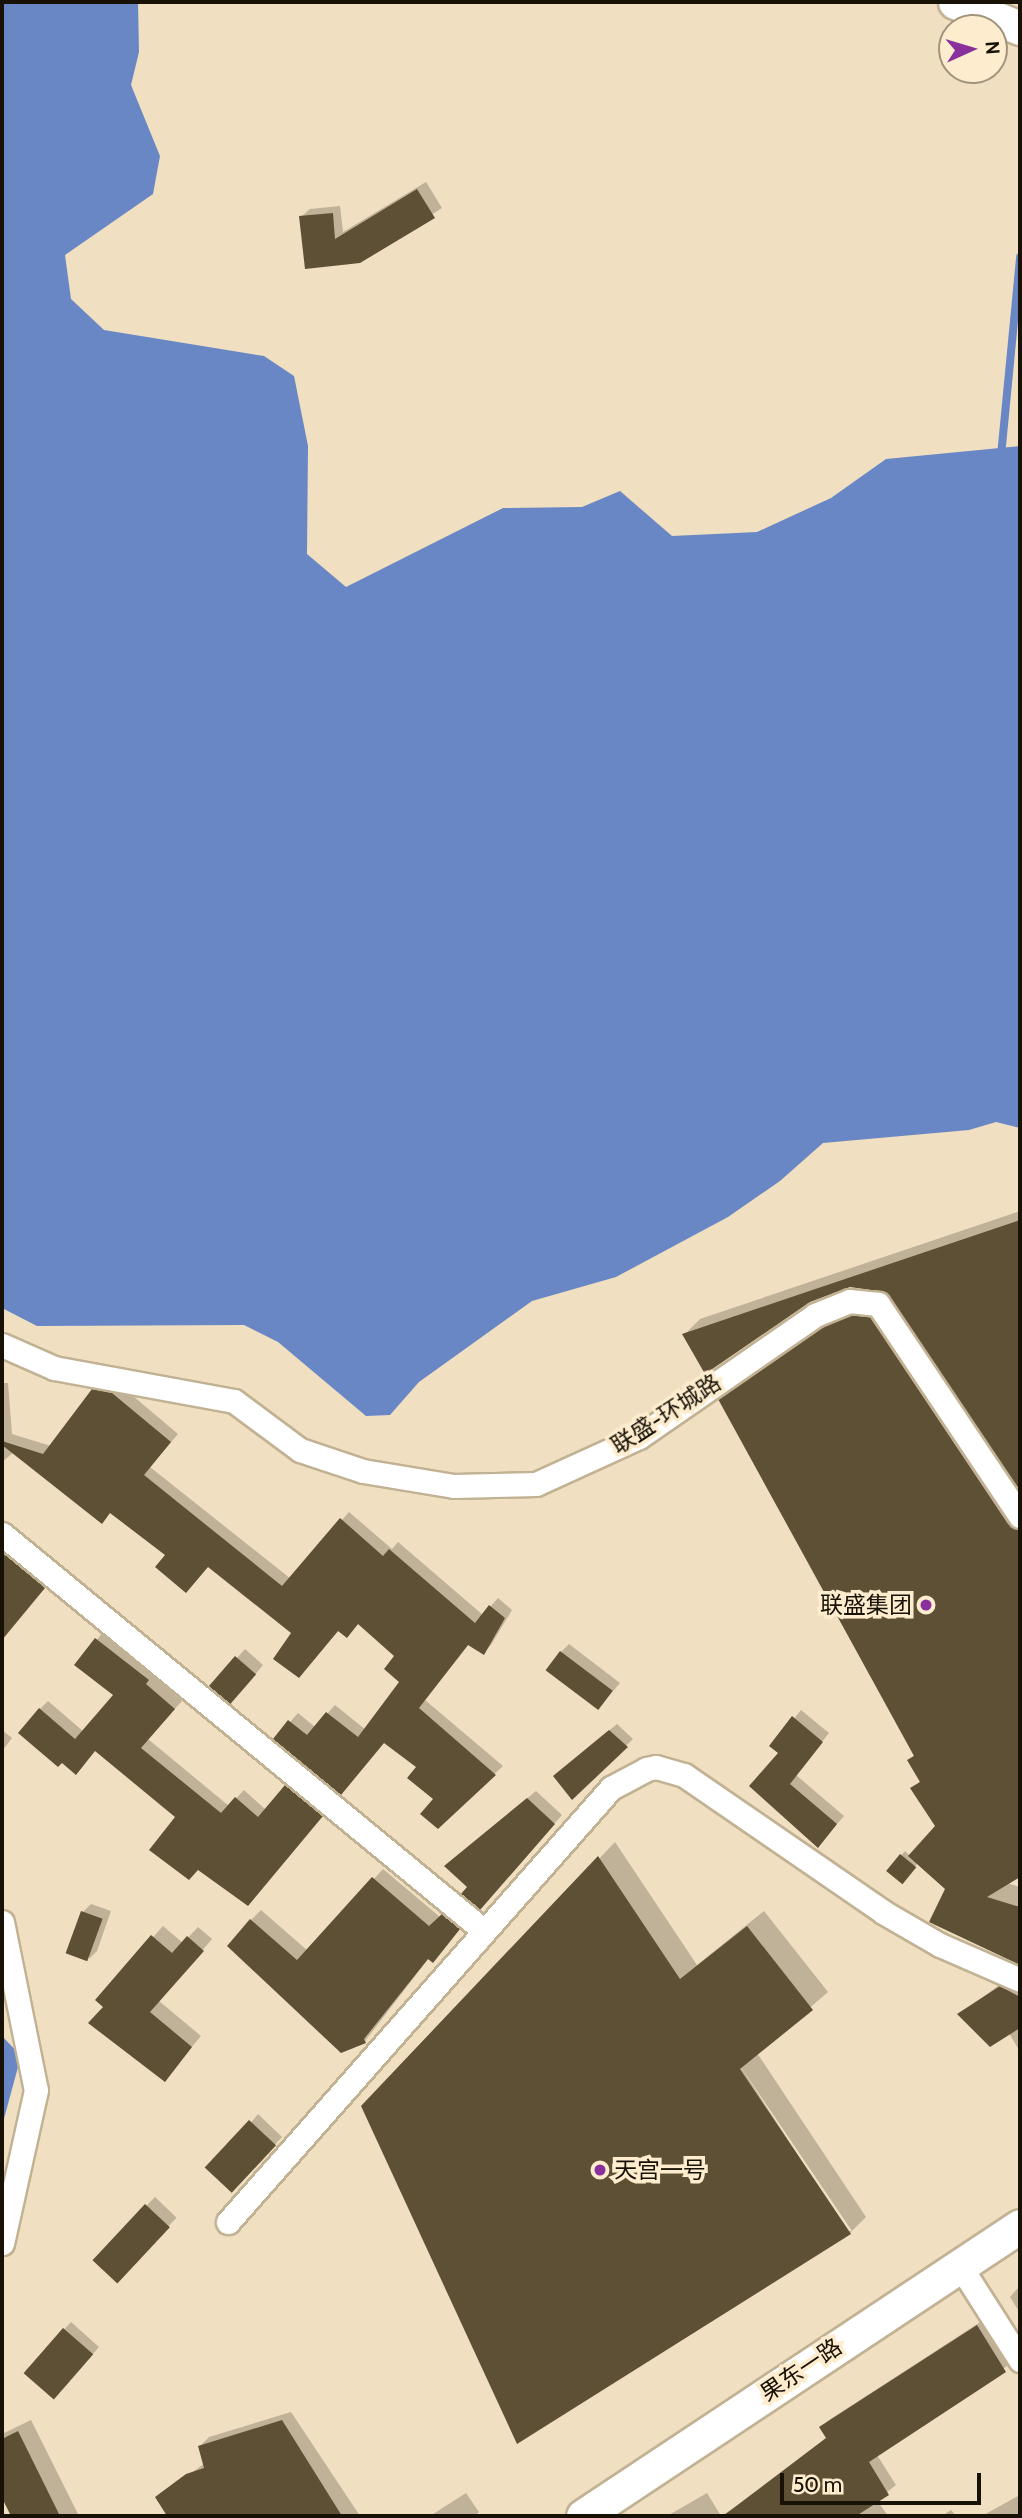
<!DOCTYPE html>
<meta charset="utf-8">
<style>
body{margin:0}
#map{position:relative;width:1022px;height:2518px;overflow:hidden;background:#f0dfc0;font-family:Cabin,"Noto Sans SC",sans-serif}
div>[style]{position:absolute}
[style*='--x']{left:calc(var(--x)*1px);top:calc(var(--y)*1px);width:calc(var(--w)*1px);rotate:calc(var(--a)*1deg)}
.water>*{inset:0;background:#6987c5}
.shadow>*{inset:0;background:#0003;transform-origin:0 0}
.stream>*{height:8px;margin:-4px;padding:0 4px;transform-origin:4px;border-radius:4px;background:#6987c5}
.building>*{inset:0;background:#5e5035;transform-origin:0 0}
.roads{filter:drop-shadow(2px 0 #c2b294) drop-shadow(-2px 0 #c2b294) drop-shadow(0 2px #c2b294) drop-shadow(0 -2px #c2b294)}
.street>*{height:23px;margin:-11.5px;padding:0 11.5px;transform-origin:11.5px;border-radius:11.5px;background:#fff}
.secondary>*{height:33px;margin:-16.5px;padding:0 16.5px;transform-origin:16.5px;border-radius:16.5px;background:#fff}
.dots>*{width:19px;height:19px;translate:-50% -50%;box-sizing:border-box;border:4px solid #fdeccd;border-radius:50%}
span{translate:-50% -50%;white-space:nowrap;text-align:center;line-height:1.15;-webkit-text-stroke:7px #fdeccd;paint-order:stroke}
.street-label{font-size:23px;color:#171106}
.poi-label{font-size:23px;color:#171106}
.right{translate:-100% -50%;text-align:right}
.left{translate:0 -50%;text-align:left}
.frame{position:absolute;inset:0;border:4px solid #171106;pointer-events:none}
.north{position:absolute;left:938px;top:14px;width:70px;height:70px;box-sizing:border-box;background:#fdeccd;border:2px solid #a1947d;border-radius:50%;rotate:86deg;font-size:19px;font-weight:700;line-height:28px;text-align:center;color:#171106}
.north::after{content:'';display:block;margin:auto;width:24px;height:32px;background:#8a309c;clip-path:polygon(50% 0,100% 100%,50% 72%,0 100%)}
.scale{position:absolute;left:780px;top:2473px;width:201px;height:32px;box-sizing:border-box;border:4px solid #171106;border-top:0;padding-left:9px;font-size:21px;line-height:24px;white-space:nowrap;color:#171106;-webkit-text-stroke:5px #fdeccd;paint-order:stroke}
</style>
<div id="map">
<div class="water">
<i style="clip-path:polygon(2px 2px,138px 2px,139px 52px,131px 85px,160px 156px,153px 194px,65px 255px,71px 299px,104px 330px,264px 356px,294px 376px,308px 446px,307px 554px,346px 587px,503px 508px,582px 507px,620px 491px,672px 536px,757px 532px,831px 498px,886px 459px,1020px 446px,1020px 1128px,996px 1122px,969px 1130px,823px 1143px,780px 1181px,728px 1217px,616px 1277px,532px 1301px,419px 1382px,390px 1415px,366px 1416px,278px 1342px,244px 1325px,37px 1326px,2px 1308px)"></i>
<i style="clip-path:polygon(2px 2036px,21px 2056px,2px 2126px)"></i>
</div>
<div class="shadow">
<i style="clip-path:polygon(426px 182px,442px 208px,359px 261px,301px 217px,310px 209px,340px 206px,343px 232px)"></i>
<i style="clip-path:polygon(1020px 1211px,1020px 1488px,886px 1290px,850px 1285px,685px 1334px,700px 1319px)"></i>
<i style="clip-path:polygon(868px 1300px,1020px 1503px,1020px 1875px,1007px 1883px,1020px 1887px,1020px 1963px,931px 1921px,947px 1889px,918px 1863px,901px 1882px,888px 1871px,905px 1851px,910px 1856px,937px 1826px,913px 1789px,921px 1780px,909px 1761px,915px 1754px,720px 1399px,839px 1312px)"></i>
<i style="clip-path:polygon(102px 1382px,120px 1385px,178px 1434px,150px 1467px,291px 1579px,349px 1512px,392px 1549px,398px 1542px,483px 1615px,498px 1598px,512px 1610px,491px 1645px,483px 1653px,469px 1644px,425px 1700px,503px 1766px,438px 1826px,436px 1799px,419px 1766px,385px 1741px,275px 1739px,298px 1713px,315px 1727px,335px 1705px,366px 1730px,402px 1681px,396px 1656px,359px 1623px,347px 1636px,339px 1630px,299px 1676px,294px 1633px,208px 1565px,167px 1555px,111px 1512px,14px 1452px,2px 1462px,2px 1383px,8px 1383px,12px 1434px,51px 1446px)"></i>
<i style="clip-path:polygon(8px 1543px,52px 1579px,2px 1638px,2px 1549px)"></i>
<i style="clip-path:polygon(104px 1631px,155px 1671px,152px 1675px,182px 1701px,148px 1739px,229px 1806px,244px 1790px,266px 1810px,294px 1778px,329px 1807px,256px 1896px,177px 1817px,96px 1750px,76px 1773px,40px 1709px,48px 1701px,84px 1732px,116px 1695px,77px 1664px)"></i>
<i style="clip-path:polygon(569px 1644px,620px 1683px,599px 1708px,561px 1652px)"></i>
<i style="clip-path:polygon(245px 1649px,263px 1665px,239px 1694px,212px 1686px)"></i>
<i style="clip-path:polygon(801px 1710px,829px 1733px,796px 1775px,844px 1816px,825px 1838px,751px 1786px,781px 1752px,772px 1746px)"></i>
<i style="clip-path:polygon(617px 1724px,633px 1739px,572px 1798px,562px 1770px)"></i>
<i style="clip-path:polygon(2px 1730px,12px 1738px,2px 1751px)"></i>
<i style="clip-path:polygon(536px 1791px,562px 1815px,488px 1899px,469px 1887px,455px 1858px)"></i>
<i style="clip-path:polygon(evenodd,615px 1842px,697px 1965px,764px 1911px,828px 1992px,757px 2053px,866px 2217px,850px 2233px,364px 2106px,615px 1842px,737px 2061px,852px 2231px,847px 2231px,737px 2061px)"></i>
<i style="clip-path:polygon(383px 1869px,440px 1917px,453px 1906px,468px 1918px,442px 1951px,429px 1958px,365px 2041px,251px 1920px,261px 1910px,308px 1951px)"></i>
<i style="clip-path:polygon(91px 1904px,111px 1911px,97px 1951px,89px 1959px,83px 1912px)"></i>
<i style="clip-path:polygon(163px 1926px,183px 1943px,198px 1927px,212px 1939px,159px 2001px,201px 2036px,165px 2079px,97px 2000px)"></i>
<i style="clip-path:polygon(1017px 1972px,1020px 1973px,1020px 2052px,1009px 2033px,960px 2014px)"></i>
<i style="clip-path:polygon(258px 2114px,282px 2137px,240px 2183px,211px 2171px)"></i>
<i style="left:155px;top:2197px;width:30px;height:88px;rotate:44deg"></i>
<i style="clip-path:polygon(1019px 2287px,1020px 2287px,1020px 2313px,1010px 2297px)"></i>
<i style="clip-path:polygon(985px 2319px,1013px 2362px,877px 2455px,896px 2485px,877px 2500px,888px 2516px,667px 2516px,707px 2493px,721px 2516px,759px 2492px,828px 2437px,821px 2427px,829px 2420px)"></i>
<i style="clip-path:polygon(71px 2322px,99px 2347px,62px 2390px,25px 2371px)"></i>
<i style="clip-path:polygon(291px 2412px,360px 2516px,306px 2516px,301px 2509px,277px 2516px,168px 2516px,157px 2498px,205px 2463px,200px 2446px,209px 2437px)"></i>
<i style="clip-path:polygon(31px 2420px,79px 2516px,13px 2516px,2px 2494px,2px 2434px)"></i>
<i style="clip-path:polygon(466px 2493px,479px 2512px,475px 2516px,430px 2516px)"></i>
<i style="clip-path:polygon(1020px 2495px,1020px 2516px,982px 2516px)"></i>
<i style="clip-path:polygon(951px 2510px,956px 2516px,942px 2516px)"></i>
</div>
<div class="stream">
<i style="--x:1001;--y:456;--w:200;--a:-84.5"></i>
</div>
<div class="building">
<i style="clip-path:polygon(417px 189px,435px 218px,360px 263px,305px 269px,299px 216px,333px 213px,335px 239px)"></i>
<i style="clip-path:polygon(1020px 1220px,1020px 1491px,885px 1292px,850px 1287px,810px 1302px,705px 1374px,682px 1334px)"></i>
<i style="clip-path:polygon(851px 1315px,870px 1317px,1008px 1524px,1020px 1530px,1020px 1877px,987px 1897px,1020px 1907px,1020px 1965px,929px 1922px,945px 1889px,908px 1856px,935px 1826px,910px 1788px,920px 1782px,907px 1760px,914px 1756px,718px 1399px,822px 1327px)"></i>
<i style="clip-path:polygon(92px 1389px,112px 1393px,171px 1442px,144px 1475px,282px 1586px,340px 1518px,383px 1556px,389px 1549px,475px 1623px,489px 1605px,505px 1618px,484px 1655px,468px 1645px,419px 1708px,496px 1775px,438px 1829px,420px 1814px,433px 1799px,407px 1778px,416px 1767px,384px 1743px,341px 1795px,273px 1739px,288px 1720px,307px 1735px,326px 1712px,358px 1737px,399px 1682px,384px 1669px,394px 1656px,358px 1624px,347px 1638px,338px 1631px,299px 1678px,273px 1659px,291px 1633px,208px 1567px,186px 1593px,155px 1567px,165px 1555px,110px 1513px,102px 1524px,2px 1445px,2px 1441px,43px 1454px)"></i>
<i style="clip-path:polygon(2px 1552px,45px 1588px,2px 1640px)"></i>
<i style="clip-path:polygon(95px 1638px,149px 1680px,146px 1684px,175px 1709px,141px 1748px,221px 1813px,235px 1797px,258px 1817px,285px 1785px,323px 1816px,248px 1906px,198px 1870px,189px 1880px,149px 1850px,175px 1817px,95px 1751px,76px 1775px,62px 1763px,58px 1767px,18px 1733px,39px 1708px,75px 1739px,113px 1695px,74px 1665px)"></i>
<i style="left:560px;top:1651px;width:66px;height:24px;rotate:37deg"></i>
<i style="left:235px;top:1656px;width:28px;height:40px;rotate:41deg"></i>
<i style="clip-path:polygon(792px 1716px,823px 1742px,790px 1784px,837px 1824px,818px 1848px,749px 1786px,778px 1753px,769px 1746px)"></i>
<i style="clip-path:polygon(609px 1730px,628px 1747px,572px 1800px,553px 1776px)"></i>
<i style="clip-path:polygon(527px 1798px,555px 1824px,480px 1910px,461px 1894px,467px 1887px,444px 1866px)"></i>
<i style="left:900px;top:1854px;width:21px;height:22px;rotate:39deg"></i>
<i style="clip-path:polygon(598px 1856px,680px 1979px,747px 1926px,813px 2010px,740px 2069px,851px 2234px,517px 2444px,361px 2106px)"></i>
<i style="clip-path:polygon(372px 1877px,429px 1926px,442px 1914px,460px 1929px,433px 1963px,428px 1959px,364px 2039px,366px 2043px,341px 2053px,227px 1946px,250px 1919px,297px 1960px)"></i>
<i style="left:81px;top:1911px;width:23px;height:45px;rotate:20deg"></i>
<i style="clip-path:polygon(151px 1935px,172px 1953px,187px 1936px,204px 1951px,150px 2012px,192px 2047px,165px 2082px,88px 2023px,103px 2007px,95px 2000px)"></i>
<i style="clip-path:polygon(1000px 1986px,1020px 1997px,1020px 2028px,990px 2047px,957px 2014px)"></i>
<i style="left:249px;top:2120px;width:37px;height:65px;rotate:43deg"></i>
<i style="left:145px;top:2204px;width:34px;height:77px;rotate:43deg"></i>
<i style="clip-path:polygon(977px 2325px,1006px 2372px,869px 2462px,889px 2495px,856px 2516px,723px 2516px,826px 2438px,819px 2427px)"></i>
<i style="left:63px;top:2328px;width:40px;height:60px;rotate:41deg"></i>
<i style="clip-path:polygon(282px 2420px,342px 2516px,167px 2516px,155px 2497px,186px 2474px,204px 2468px,198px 2446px)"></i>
<i style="clip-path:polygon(18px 2431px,60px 2516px,11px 2516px,2px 2498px,2px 2439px)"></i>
</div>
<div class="roads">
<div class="street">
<i style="--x:2;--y:1345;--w:57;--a:23.9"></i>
<i style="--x:54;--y:1368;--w:183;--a:10.4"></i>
<i style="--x:234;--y:1401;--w:82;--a:36.6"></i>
<i style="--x:300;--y:1450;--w:66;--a:18.4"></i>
<i style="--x:363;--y:1471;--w:92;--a:9.4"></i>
<i style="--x:454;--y:1486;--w:82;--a:-1.4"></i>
<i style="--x:536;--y:1484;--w:113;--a:-24.5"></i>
<i style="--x:639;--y:1437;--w:214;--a:-34.7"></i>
<i style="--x:815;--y:1315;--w:37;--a:-22"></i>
<i style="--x:849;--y:1301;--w:29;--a:6"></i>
<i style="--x:878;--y:1304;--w:255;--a:56.2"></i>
<i style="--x:2;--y:1534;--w:623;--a:39.46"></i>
<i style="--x:2;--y:1922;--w:171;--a:78.6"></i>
<i style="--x:36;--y:2090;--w:157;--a:102.5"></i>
<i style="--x:228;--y:2222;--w:579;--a:-48.57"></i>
<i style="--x:611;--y:1788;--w:40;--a:-28"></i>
<i style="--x:646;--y:1769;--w:10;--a:-11"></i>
<i style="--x:656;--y:1767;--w:29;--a:16"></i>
<i style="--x:684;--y:1775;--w:242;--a:34.5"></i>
<i style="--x:883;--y:1912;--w:66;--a:30.1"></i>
<i style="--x:940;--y:1945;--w:87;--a:23.6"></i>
<i style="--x:960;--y:2266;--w:112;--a:57.4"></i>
</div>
<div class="secondary">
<i style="--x:955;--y:2;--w:70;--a:21.8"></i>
<i style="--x:583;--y:2516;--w:524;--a:-33.57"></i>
</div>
</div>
<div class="dots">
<i style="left:926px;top:1605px;background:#8a309c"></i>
<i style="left:600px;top:2170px;background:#8a309c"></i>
</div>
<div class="street-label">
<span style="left:666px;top:1414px;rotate:-33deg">联盛-环城路</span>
<span style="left:801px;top:2370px;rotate:-34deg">果东一路</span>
</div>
<div class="poi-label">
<span class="right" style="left:912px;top:1605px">联盛集团</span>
<span class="left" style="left:614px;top:2170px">天宫一号</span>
</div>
<div class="frame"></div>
<div class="north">N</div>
<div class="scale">50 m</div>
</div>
